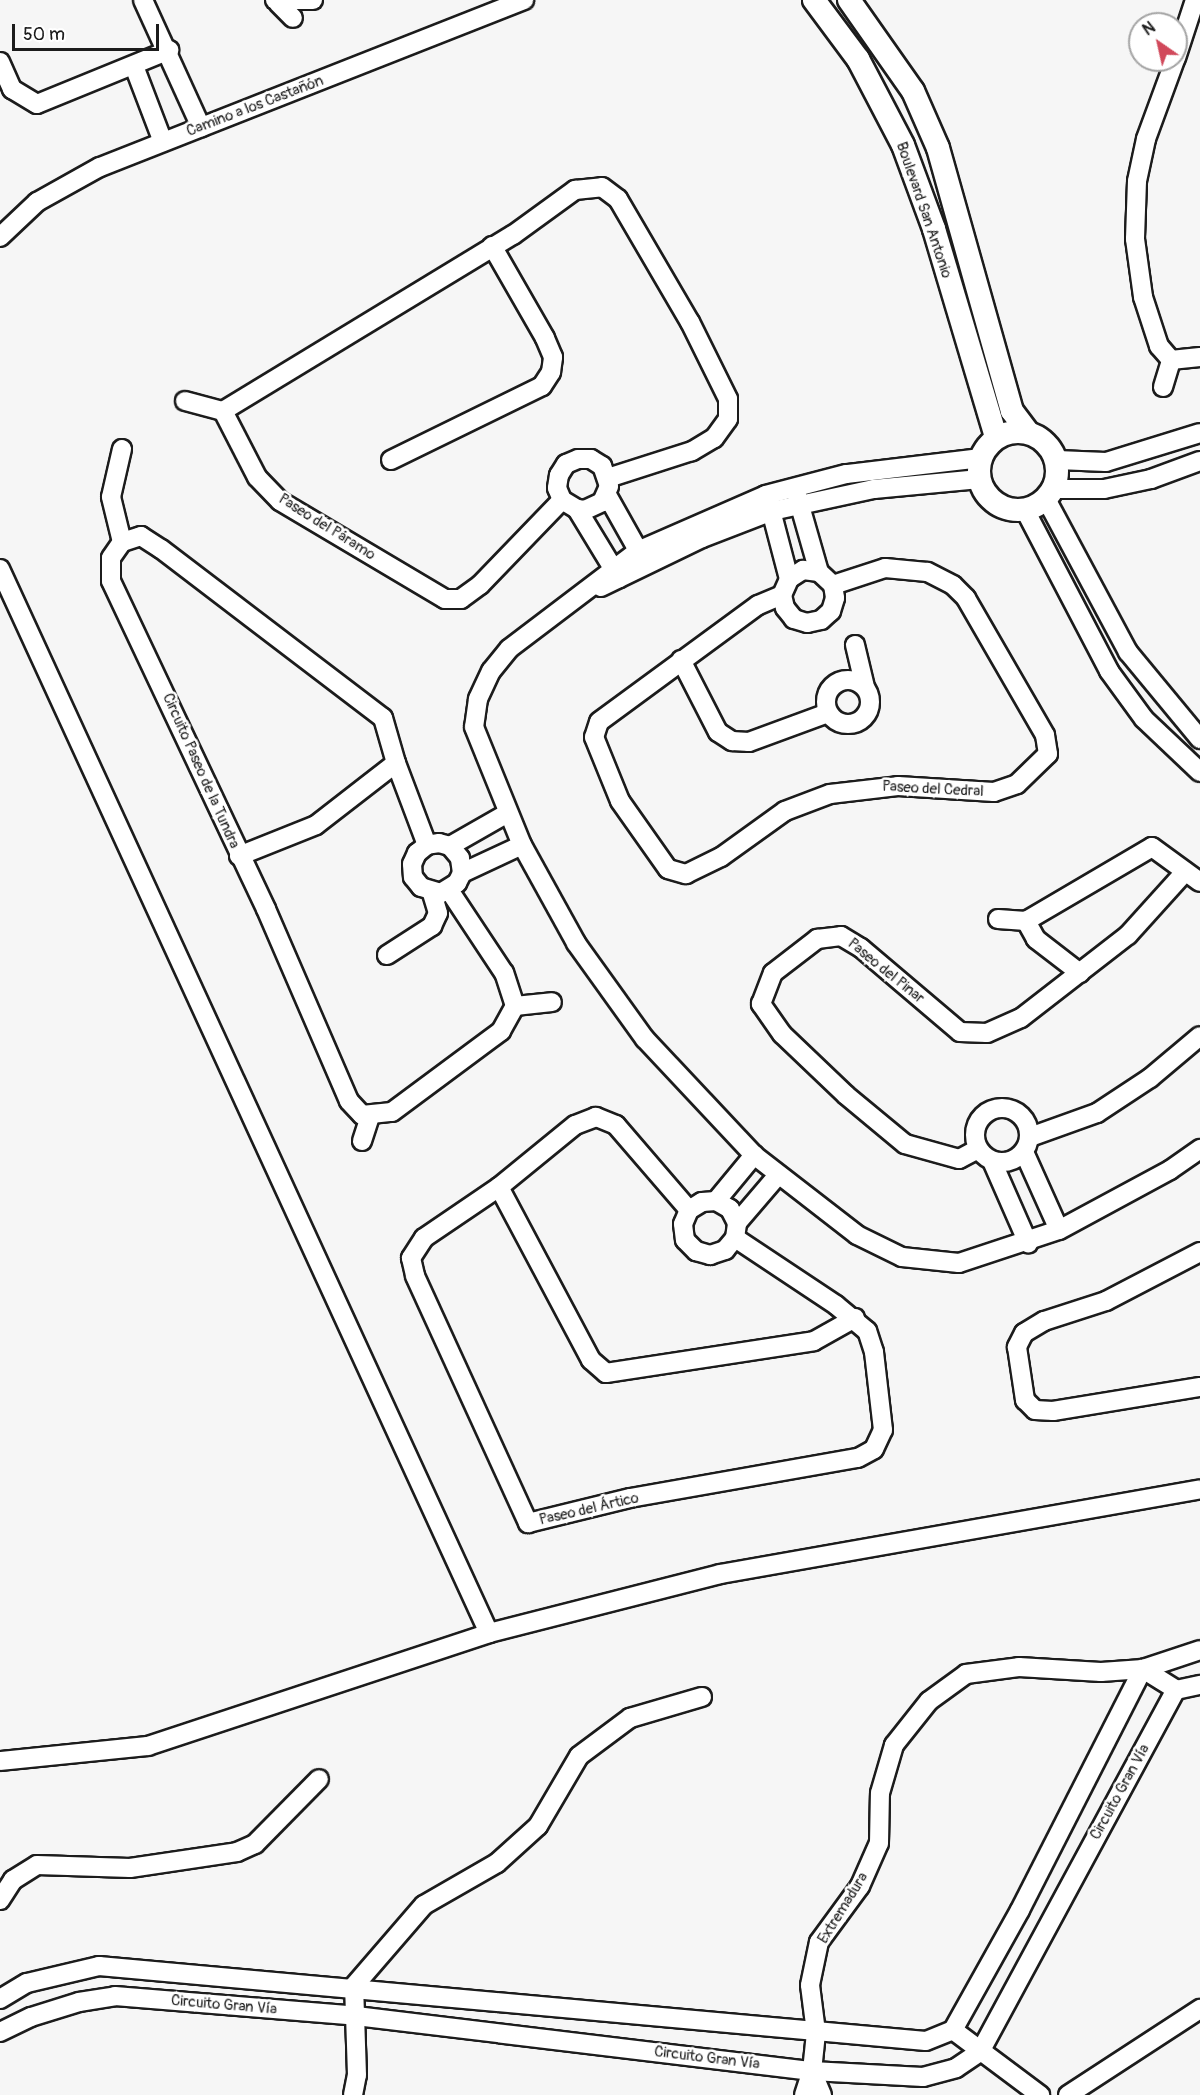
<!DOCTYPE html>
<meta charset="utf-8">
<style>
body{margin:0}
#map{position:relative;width:1200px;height:2095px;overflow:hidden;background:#f6f6f6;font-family:Pangolin,sans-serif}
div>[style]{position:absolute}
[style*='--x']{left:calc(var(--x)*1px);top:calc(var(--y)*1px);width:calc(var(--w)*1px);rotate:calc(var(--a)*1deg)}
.roads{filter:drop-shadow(2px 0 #1c1c1c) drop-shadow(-2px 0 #1c1c1c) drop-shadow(0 2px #1c1c1c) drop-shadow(0 -2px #1c1c1c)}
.minor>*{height:18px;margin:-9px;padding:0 9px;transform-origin:9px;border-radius:9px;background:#fff}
.minor>.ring{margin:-9px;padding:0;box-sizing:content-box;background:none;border:18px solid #fff;border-radius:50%}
.tertiary>*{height:22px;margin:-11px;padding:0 11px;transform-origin:11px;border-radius:11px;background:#fff}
.tertiary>.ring{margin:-11px;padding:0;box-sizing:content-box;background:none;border:22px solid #fff;border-radius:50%}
span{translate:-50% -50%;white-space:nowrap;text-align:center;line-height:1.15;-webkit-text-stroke:5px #fff;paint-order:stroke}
.street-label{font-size:15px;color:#1c1c1c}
.north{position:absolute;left:1128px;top:12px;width:60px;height:60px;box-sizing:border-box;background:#fff;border:2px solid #a4a4a4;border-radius:50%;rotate:326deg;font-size:16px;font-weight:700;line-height:24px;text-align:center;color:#1c1c1c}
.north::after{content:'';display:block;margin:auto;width:21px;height:27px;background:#d1495b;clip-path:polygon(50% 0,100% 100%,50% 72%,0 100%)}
.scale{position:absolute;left:12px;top:24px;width:147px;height:27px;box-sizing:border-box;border:3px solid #1c1c1c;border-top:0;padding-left:8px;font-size:18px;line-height:21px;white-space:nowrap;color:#1c1c1c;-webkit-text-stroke:4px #fff;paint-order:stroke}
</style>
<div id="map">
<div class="roads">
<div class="minor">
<i style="--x:143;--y:0;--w:140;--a:65.5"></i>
<i style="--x:275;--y:0;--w:38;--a:0"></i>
<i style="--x:278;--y:3;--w:21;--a:45"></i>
<i style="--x:1176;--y:58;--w:61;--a:-71.9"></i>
<i style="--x:1175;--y:60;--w:84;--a:110.2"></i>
<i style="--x:1146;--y:139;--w:43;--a:102.1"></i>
<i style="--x:1137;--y:181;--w:58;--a:92"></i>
<i style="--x:1135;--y:239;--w:59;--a:82.1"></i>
<i style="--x:1143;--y:297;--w:52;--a:71.9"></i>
<i style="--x:1159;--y:346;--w:18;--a:49"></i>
<i style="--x:1171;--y:360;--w:29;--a:-6"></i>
<i style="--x:0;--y:62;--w:30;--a:66"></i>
<i style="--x:12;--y:89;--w:29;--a:31"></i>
<i style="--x:37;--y:104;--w:143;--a:-22.2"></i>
<i style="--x:134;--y:66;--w:81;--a:69.1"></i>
<i style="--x:0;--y:237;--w:51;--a:-43.4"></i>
<i style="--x:37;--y:202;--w:72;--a:-29.1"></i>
<i style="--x:100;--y:167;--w:456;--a:-21.5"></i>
<i style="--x:1163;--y:387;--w:28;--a:-73"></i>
<i style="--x:185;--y:401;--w:39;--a:15"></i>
<i style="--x:122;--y:449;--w:49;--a:102.9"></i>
<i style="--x:111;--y:497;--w:46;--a:76.3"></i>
<i style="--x:981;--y:458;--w:136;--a:173.2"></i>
<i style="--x:846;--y:474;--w:83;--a:165.3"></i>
<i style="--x:766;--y:495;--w:140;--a:156.4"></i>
<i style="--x:638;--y:551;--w:162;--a:142.8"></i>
<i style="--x:509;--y:649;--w:28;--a:129"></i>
<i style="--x:491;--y:671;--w:31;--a:115"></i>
<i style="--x:478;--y:699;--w:28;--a:98"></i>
<i style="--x:474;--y:727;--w:127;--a:67.9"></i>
<i style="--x:522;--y:845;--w:112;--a:61.1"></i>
<i style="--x:576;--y:943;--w:118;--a:54.3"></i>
<i style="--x:645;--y:1039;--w:159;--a:46.8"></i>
<i style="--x:754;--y:1155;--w:130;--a:37.8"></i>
<i style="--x:857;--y:1235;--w:50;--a:26.1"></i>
<i style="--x:902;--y:1257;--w:57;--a:6"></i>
<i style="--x:959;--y:1263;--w:105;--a:-18.3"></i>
<i style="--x:1059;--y:1230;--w:126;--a:-28.4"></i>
<i style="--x:1170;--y:1170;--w:37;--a:-35"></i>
<i style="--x:391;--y:460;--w:168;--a:-26.1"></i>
<i style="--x:542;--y:386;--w:17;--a:-57"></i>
<i style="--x:551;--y:372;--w:15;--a:-82"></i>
<i style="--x:553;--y:357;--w:21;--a:-113"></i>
<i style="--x:545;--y:338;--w:106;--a:-119.9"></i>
<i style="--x:1057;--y:460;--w:49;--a:2.3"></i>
<i style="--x:1106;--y:462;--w:98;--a:-17.1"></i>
<i style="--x:1053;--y:489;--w:51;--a:0"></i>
<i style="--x:1104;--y:489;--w:48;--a:-12"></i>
<i style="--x:1151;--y:479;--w:52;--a:-20.2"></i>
<i style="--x:796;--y:492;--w:83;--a:74"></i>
<i style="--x:819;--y:572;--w:19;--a:43"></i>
<i style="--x:833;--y:585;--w:13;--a:81"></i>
<i style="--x:835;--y:598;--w:14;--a:107"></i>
<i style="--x:831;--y:611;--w:13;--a:138"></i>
<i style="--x:821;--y:620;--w:14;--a:168"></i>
<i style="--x:807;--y:623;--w:14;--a:-163"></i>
<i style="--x:794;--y:619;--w:14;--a:-129"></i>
<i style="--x:785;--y:608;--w:13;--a:-103"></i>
<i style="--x:782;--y:595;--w:17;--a:-66"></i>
<i style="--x:789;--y:579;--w:17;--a:-33"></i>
<i style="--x:803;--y:570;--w:16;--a:7"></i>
<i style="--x:607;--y:495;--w:76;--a:60.7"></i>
<i style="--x:768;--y:499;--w:83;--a:75.3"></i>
<i style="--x:1046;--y:499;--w:174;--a:61.8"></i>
<i style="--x:1128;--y:652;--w:113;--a:50.4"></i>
<i style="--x:562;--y:500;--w:118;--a:134"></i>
<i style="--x:480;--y:585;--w:24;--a:144"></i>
<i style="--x:461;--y:599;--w:16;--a:180"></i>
<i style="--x:445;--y:599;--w:192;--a:-149.3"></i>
<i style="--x:280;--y:501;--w:33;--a:-134"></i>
<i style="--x:257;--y:477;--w:74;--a:-117.3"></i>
<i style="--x:223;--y:411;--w:339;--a:-31.3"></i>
<i style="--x:513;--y:235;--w:77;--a:-36"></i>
<i style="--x:575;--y:190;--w:27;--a:-6"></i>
<i style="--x:602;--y:187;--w:20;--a:37"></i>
<i style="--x:618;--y:199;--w:143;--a:59.7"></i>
<i style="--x:690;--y:322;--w:86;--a:63.7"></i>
<i style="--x:728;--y:399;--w:20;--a:90"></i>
<i style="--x:728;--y:419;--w:24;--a:126"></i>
<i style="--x:714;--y:438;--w:26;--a:149"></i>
<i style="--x:692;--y:451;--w:88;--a:162.2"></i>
<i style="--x:577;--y:509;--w:8;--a:7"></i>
<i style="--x:585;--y:510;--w:19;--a:-25"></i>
<i style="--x:602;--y:502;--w:17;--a:-66"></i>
<i style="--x:609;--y:486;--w:21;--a:-109"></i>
<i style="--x:602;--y:466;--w:13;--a:-148"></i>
<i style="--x:591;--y:459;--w:13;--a:180"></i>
<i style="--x:578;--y:459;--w:13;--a:157"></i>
<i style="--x:566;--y:464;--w:13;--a:122"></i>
<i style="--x:559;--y:475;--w:13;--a:99"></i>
<i style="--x:557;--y:488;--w:13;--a:67"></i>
<i style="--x:562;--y:500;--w:17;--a:31"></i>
<i style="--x:577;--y:509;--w:81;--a:58.7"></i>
<i style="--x:1025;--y:510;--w:182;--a:62.4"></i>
<i style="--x:1109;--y:671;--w:59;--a:53.9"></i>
<i style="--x:1144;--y:719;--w:77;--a:43.4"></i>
<i style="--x:0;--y:569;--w:1171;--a:65.32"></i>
<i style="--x:601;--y:587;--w:112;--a:-25.9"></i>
<i style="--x:702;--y:538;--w:75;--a:-21.1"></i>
<i style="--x:772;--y:511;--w:104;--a:-12.2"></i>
<i style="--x:874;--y:489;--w:106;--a:-5.4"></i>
<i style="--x:782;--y:595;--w:26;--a:157"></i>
<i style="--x:758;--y:605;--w:197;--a:143.7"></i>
<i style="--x:599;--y:722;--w:16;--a:108"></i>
<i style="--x:594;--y:737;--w:69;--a:67.9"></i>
<i style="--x:620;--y:801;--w:83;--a:54.8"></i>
<i style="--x:668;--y:869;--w:19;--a:16"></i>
<i style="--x:686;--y:874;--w:39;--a:-26"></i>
<i style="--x:721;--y:857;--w:79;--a:-35.7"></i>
<i style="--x:785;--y:811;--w:48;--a:-20.7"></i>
<i style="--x:830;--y:794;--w:68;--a:-6.7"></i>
<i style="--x:898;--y:786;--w:96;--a:3.6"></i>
<i style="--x:994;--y:792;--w:24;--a:-19"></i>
<i style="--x:1017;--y:784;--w:43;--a:-44.1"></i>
<i style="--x:1048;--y:754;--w:19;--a:-99"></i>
<i style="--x:1045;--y:735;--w:158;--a:-120"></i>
<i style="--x:966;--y:598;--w:18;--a:-135"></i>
<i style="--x:953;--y:585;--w:29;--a:-153"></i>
<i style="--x:927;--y:572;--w:42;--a:-174.6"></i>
<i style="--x:885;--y:568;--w:55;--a:161.9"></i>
<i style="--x:855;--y:645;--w:43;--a:76.6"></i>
<i style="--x:681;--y:660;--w:81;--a:62.8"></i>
<i style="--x:718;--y:732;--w:17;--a:33"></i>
<i style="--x:732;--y:741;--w:17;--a:3"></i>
<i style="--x:749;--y:742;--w:84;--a:-20.2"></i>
<i class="ring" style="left:826px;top:680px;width:26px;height:26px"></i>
<i style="--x:427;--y:845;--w:88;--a:-110.7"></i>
<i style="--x:396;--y:763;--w:47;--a:-106.1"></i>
<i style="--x:383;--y:718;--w:279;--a:-142.7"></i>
<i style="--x:161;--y:549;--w:24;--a:-147"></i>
<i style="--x:141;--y:536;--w:20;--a:162"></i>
<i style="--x:122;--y:542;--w:19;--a:125"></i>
<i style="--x:111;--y:558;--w:23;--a:90"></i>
<i style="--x:111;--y:581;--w:363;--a:64.7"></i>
<i style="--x:266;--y:909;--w:209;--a:66.6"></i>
<i style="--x:349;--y:1101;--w:19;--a:47"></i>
<i style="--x:362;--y:1115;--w:30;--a:-6"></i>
<i style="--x:392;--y:1112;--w:136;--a:-36.6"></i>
<i style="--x:501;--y:1031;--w:29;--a:-61"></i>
<i style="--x:515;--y:1006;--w:35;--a:-108"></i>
<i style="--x:504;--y:973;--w:100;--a:-123.5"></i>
<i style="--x:450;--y:846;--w:64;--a:-29.7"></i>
<i style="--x:239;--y:856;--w:83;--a:-21.9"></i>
<i style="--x:316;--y:825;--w:101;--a:-37.8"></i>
<i style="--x:462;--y:873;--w:15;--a:-98"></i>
<i style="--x:460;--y:858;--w:16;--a:-130"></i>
<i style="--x:450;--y:846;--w:11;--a:-165"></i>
<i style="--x:439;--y:843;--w:12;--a:171"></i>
<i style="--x:427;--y:845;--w:13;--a:141"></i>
<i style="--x:417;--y:853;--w:12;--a:114"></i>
<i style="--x:412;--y:864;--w:13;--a:86"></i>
<i style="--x:413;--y:877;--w:13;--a:51"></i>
<i style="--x:421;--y:887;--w:21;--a:17"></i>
<i style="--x:441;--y:893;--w:19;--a:-32"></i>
<i style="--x:457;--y:883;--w:11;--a:-63"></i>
<i style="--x:462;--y:873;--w:66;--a:-25"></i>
<i style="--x:998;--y:919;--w:28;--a:4"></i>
<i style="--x:387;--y:955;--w:54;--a:-32.8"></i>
<i style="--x:432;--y:926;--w:14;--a:-65"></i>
<i style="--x:438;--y:913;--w:21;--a:-107"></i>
<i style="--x:1080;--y:973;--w:56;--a:-142.3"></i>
<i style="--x:1036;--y:939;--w:21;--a:-119"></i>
<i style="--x:1026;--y:921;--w:146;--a:-30.4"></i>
<i style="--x:1152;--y:847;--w:59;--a:36.1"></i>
<i style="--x:515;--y:1006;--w:37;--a:-6"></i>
<i class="ring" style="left:975px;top:1108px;width:36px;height:36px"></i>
<i style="--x:1030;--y:1137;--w:71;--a:-19.7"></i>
<i style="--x:1097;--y:1113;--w:64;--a:-33.4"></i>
<i style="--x:1150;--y:1078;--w:65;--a:-40"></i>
<i style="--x:362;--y:1141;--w:26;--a:-72"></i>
<i style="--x:978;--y:1149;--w:21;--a:152"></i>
<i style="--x:959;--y:1159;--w:56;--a:-164.5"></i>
<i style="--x:905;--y:1144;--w:77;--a:-140.3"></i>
<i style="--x:846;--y:1095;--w:88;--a:-136.4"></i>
<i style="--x:782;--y:1034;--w:37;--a:-125"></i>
<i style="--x:761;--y:1004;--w:33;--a:-69"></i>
<i style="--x:773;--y:973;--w:56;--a:-37.7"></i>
<i style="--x:817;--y:939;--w:24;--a:-7"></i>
<i style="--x:841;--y:936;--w:23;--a:31"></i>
<i style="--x:861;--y:948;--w:130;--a:40.3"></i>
<i style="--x:960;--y:1032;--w:27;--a:2"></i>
<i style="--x:987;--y:1033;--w:37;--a:-24"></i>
<i style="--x:1021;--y:1018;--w:135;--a:-37.8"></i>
<i style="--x:1128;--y:935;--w:85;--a:-47.9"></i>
<i style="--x:1024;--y:1152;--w:85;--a:65.8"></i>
<i style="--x:992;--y:1161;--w:90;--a:66.3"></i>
<i style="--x:499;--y:1187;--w:196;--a:62"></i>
<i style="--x:591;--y:1360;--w:20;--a:41"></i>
<i style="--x:606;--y:1373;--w:210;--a:-8.7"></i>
<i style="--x:814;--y:1341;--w:47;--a:-29.3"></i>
<i style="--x:716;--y:1201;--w:60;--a:-50.4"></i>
<i style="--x:689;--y:1210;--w:112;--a:-130.7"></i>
<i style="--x:616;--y:1125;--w:22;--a:-158"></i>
<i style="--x:596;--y:1117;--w:22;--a:159"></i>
<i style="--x:575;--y:1125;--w:98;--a:140.8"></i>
<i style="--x:499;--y:1187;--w:91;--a:145.8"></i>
<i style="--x:424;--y:1238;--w:24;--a:123"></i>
<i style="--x:411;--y:1258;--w:18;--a:77"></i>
<i style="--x:415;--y:1276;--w:272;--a:65.4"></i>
<i style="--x:528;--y:1523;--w:105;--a:-13.8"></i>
<i style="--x:630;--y:1498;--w:231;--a:-10"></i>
<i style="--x:858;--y:1458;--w:18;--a:-29"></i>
<i style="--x:874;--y:1449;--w:21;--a:-65"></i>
<i style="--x:883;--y:1430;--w:79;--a:-96.6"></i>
<i style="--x:874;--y:1352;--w:22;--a:-108"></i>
<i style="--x:867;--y:1331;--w:40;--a:-140"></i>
<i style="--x:836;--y:1305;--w:121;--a:-146.4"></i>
<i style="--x:737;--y:1223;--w:16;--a:-117"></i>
<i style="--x:730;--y:1209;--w:16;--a:-150"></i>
<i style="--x:716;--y:1201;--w:14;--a:176"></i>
<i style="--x:702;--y:1202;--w:15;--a:148"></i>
<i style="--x:689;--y:1210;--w:15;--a:113"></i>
<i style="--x:683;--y:1224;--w:16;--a:83"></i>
<i style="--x:685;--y:1240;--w:16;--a:45"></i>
<i style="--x:696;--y:1251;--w:15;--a:16"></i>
<i style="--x:710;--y:1255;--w:16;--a:-18"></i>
<i style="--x:725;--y:1250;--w:16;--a:-50"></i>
<i style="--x:735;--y:1238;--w:15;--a:-82"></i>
<i style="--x:737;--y:1223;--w:63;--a:-49.5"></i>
<i style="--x:1200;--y:1252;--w:106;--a:152.5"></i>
<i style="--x:1106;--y:1301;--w:65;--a:162.1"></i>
<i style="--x:1044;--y:1321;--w:23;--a:149"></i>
<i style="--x:1024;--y:1333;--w:16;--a:117"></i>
<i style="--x:1017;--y:1347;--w:54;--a:81.4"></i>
<i style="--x:1025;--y:1400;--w:14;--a:45"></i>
<i style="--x:1035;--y:1410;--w:18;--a:3"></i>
<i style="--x:1053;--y:1411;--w:149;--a:-9.3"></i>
<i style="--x:0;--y:1761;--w:149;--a:-5.8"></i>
<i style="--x:148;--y:1746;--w:359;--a:-18.3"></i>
<i style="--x:489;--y:1633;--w:238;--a:-14.3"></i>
<i style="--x:720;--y:1574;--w:487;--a:-10"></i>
<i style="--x:0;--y:1900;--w:24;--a:-57"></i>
<i style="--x:13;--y:1880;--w:28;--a:-32"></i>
<i style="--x:37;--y:1865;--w:93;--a:1.8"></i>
<i style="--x:130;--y:1868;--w:108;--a:-8.5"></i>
<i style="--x:237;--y:1852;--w:20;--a:-24"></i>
<i style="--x:255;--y:1844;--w:91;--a:-45.4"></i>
<i style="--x:0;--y:1999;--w:31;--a:-31"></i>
<i style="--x:27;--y:1983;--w:74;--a:-13.3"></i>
<i style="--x:99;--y:1966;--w:830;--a:5.18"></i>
<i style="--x:926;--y:2041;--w:29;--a:-22"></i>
<i style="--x:953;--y:2030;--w:137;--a:-60.8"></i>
<i style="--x:1020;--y:1910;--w:271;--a:-63"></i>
<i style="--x:1143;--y:1669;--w:60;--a:-18.4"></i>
<i style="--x:953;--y:2030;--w:109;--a:36.8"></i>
<i style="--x:0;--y:2032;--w:34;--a:-26"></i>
<i style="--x:31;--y:2017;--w:50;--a:-17.4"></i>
<i style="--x:79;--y:2002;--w:36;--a:-9"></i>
<i style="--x:115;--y:1996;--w:242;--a:4.7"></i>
<i style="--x:356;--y:2016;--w:459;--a:6.9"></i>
<i style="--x:812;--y:2071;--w:111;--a:3.1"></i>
<i style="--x:923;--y:2077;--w:34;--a:-15"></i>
<i style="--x:956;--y:2068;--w:29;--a:-34"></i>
<i style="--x:980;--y:2052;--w:412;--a:-61.6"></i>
<i style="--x:1176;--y:1690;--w:25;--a:-12"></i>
<i style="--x:353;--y:2095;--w:20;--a:-79"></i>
<i style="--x:357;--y:2075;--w:89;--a:-91.9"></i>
<i style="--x:354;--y:1986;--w:107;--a:-49.2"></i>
<i style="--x:424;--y:1905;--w:84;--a:-29.9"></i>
<i style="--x:497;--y:1863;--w:55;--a:-42.1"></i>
<i style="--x:538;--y:1826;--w:81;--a:-59.6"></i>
<i style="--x:579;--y:1756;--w:64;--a:-36.7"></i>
<i style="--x:630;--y:1718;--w:75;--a:-16.3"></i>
<i style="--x:804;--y:2095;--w:25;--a:-72"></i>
<i style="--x:822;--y:2095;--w:26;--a:-113"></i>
<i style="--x:812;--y:2071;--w:39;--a:-84"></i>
<i style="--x:816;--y:2032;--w:47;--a:-97.3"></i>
<i style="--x:810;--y:1985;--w:44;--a:-78.2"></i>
<i style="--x:819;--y:1942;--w:69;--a:-53.8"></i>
<i style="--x:860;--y:1886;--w:47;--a:-66.2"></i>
<i style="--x:879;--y:1843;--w:50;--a:-88.9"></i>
<i style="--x:880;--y:1793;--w:50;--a:-73.7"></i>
<i style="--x:894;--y:1745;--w:56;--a:-51.5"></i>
<i style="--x:929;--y:1701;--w:46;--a:-36.1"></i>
<i style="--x:966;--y:1674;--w:53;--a:-7.5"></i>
<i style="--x:1019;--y:1667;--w:82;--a:3.5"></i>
<i style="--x:1101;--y:1672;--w:42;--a:-4.1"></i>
<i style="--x:1143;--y:1669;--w:39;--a:32"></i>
<i style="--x:1068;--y:2095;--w:158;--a:-33.1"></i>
</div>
<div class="tertiary">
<i style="--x:814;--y:0;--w:74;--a:53.3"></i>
<i style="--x:858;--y:59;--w:97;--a:62.4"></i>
<i style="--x:903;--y:145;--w:90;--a:69.7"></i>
<i style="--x:934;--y:229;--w:217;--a:73.4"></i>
<i style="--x:849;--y:0;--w:111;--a:54.9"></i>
<i style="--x:913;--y:91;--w:62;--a:66.3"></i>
<i style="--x:938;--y:148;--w:273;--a:74.3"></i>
<i style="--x:1012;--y:411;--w:26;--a:53"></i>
<i class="ring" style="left:979px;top:432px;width:56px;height:56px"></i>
</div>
</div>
<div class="street-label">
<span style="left:255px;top:106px;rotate:-21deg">Camino a los Castañón</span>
<span style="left:924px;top:210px;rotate:71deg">Boulevard San Antonio</span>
<span style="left:327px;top:527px;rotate:32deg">Paseo del Páramo</span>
<span style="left:201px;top:771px;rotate:66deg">Circuito Paseo de la Tundra</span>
<span style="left:933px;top:789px;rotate:3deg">Paseo del Cedral</span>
<span style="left:886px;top:971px;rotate:39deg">Paseo del Pinar</span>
<span style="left:589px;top:1509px;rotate:-13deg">Paseo del Ártico</span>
<span style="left:1120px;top:1792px;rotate:-61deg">Circuito Gran Vía</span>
<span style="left:843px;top:1908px;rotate:-58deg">Extremadura</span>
<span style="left:224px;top:2005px;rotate:5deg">Circuito Gran Vía</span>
<span style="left:707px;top:2058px;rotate:7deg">Circuito Gran Vía</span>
</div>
<div class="north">N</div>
<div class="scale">50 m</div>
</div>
